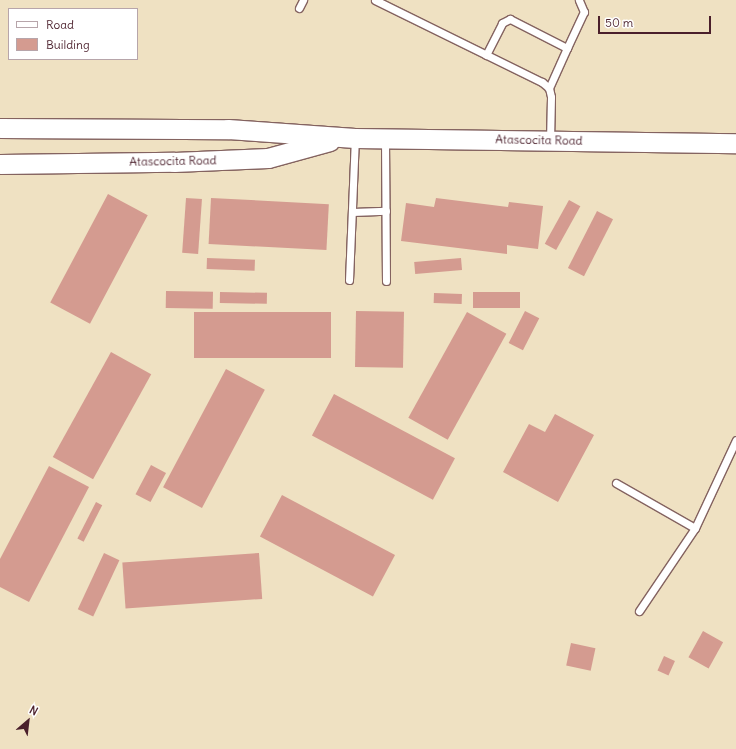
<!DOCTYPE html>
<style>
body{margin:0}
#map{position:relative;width:736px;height:749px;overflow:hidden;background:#efe1c2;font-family:Delius,sans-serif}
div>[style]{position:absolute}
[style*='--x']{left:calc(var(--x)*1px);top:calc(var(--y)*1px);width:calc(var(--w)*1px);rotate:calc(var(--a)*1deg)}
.building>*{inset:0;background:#d49b90;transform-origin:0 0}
.roads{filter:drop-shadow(1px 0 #846360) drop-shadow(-1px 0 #846360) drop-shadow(0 1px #846360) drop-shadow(0 -1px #846360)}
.lane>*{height:7px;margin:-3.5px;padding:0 3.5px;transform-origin:3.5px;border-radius:3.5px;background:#fff}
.secondary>*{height:19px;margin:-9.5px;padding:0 9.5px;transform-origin:9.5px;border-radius:9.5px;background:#fff}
span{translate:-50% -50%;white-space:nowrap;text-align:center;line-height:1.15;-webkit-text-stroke:3px #fff;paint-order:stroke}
.street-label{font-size:12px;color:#4a1f2b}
.legend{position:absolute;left:8px;top:8px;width:130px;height:52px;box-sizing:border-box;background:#fff;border:1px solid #b7a5aa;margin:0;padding:5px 7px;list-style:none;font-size:12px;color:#4a1f2b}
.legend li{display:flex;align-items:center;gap:8px;height:20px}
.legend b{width:20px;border:1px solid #b7a5aa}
.north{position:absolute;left:8px;top:701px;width:40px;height:40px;-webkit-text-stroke:3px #fff;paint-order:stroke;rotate:28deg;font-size:11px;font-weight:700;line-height:16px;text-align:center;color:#4a1f2b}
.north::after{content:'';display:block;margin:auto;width:14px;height:18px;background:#4a1f2b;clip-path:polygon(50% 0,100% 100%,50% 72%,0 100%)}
.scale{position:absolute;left:598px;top:16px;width:113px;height:18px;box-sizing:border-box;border:2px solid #4a1f2b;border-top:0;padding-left:5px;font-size:12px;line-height:14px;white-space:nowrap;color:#4a1f2b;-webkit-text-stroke:3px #fff;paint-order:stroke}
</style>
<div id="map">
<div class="building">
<i style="left:108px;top:194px;width:45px;height:123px;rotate:28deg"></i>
<i style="left:186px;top:198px;width:16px;height:55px;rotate:4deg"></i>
<i style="left:211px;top:198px;width:118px;height:46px;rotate:3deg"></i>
<i style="clip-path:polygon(436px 198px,508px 207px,509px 202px,543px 206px,538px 249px,507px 245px,507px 254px,401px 241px,406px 203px,434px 207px)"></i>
<i style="left:569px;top:200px;width:13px;height:50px;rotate:29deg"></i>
<i style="left:597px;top:211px;width:18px;height:64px;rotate:27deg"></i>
<i style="left:207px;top:258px;width:48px;height:11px;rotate:2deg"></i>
<i style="left:461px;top:258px;width:12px;height:47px;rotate:85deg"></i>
<i style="left:166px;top:291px;width:47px;height:17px;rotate:1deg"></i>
<i style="left:220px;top:292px;width:47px;height:11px;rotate:1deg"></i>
<i style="left:473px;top:292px;width:47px;height:16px"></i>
<i style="left:434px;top:293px;width:28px;height:10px;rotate:2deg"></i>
<i style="left:356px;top:311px;width:48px;height:56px;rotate:1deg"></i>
<i style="left:525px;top:311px;width:16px;height:36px;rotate:27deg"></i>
<i style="left:194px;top:312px;width:137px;height:46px"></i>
<i style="left:467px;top:312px;width:45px;height:121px;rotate:29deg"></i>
<i style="left:111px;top:352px;width:46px;height:120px;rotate:29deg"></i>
<i style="left:226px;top:369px;width:44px;height:134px;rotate:28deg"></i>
<i style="left:334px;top:394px;width:137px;height:47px;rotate:28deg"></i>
<i style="clip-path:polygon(555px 414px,594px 435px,558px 502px,503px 472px,529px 424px,545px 432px)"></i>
<i style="left:151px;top:465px;width:17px;height:33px;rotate:28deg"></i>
<i style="clip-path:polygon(49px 466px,89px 487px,29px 602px,0 587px,0 559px)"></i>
<i style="left:282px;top:495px;width:128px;height:47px;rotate:28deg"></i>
<i style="left:96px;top:502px;width:7px;height:41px;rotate:27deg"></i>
<i style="left:104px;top:553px;width:17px;height:62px;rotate:25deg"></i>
<i style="left:259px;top:553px;width:46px;height:137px;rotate:86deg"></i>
<i style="left:703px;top:631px;width:23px;height:30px;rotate:29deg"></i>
<i style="left:571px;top:643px;width:25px;height:23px;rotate:12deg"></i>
<i style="left:664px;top:656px;width:12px;height:16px;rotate:24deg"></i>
</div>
<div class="roads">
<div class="lane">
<i style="--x:375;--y:0;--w:186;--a:26.2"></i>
<i style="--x:542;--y:82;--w:9;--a:41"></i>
<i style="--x:549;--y:88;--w:9;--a:77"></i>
<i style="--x:551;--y:97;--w:43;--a:91.3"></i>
<i style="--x:299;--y:8;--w:9;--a:-63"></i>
<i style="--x:567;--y:48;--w:40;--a:-65"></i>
<i style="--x:584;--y:12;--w:13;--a:-113"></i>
<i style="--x:486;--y:55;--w:36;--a:-63"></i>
<i style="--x:502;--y:23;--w:9;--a:-27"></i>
<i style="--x:510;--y:19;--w:64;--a:27"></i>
<i style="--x:567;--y:48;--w:44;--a:114.2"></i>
<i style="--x:385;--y:139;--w:142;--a:89.6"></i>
<i style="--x:352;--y:212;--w:34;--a:-2"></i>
<i style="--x:349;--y:280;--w:142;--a:-87.6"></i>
<i style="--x:616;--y:483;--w:91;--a:29.7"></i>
<i style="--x:639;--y:611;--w:100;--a:-56"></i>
<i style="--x:695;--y:528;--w:97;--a:-65"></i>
</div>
<div class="secondary">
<i style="--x:0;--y:128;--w:228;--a:0.3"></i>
<i style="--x:228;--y:129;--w:127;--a:4.1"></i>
<i style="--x:355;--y:138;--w:381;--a:0.8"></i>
<i style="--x:0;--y:164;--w:174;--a:-0.7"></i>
<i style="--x:174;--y:162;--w:94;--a:-2.4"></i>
<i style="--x:268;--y:158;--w:64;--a:-15.3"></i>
</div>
</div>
<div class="street-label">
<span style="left:539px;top:140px;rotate:1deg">Atascocita Road</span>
<span style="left:173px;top:161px;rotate:-1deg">Atascocita Road</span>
</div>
<ul class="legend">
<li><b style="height:5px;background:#fff"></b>Road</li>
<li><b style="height:11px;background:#d49b90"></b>Building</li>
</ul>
<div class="north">N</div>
<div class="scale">50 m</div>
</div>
